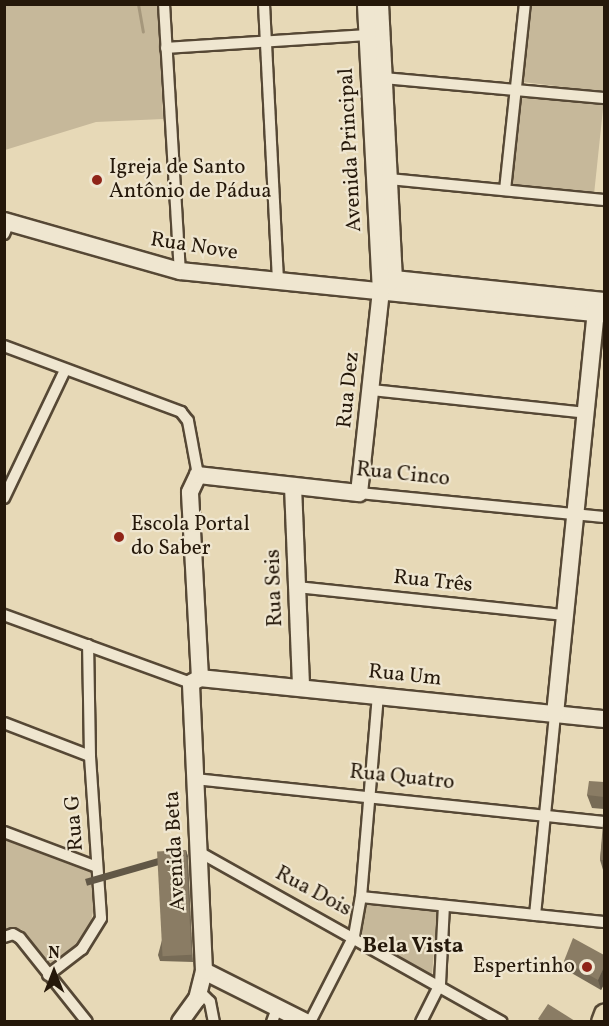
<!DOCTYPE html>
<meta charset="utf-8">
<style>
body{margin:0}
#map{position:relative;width:609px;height:1026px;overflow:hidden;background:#e7d9b7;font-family:Vollkorn,serif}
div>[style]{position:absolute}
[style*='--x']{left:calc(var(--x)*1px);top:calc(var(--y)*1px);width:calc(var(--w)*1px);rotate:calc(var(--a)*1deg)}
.green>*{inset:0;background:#c6b89a;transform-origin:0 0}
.stream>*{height:3px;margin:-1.5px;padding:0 1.5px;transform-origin:1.5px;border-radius:1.5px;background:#a5977c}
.roads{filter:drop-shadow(2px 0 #564835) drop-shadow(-2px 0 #564835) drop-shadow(0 2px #564835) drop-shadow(0 -2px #564835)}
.street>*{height:10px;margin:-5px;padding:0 5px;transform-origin:5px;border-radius:5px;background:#efe6d0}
.secondary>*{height:16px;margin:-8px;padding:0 8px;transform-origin:8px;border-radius:8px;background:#efe6d0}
.primary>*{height:18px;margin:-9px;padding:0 9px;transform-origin:9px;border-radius:9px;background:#e7d9b7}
.wall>*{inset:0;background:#776b56}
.shaded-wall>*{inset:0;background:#615746;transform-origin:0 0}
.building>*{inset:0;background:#8a7c64;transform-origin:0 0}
.dots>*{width:16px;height:16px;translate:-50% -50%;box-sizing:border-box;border:3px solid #efe6d0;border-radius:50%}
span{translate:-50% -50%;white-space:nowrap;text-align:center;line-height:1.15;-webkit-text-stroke:4.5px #efe6d0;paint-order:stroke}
.street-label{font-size:21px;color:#25180a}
.poi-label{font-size:21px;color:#25180a}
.left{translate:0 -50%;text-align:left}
.right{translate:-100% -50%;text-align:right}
.neighbourhood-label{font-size:22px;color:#25180a;font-weight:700}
.frame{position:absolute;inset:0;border:6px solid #25180a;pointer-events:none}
.north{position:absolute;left:24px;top:942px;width:60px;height:60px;-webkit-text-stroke:4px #efe6d0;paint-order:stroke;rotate:0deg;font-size:16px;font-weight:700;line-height:24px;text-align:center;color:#25180a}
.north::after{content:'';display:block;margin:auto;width:21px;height:27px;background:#25180a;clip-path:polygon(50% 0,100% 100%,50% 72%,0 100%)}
</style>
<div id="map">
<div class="green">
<i style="clip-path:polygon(5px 4px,158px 5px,163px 119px,96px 122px,5px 150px)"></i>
<i style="clip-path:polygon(532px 5px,604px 6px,604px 92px,523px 82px)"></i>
<i style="left:521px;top:95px;width:83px;height:92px;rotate:6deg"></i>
<i style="clip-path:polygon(5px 839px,91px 872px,95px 902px,89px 931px,80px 944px,50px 967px,21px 929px,5px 929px)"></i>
<i style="clip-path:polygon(364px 903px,437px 912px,432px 975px,360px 934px)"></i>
</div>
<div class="stream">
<i style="--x:138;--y:4;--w:28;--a:80"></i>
</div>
<div class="roads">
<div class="street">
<i style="--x:164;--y:4;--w:267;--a:86.6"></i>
<i style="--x:264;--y:4;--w:277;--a:87.1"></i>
<i style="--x:166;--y:48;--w:201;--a:-3.7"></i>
<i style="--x:383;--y:78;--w:222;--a:5.2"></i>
<i style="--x:389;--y:179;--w:216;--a:5.6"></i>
<i style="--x:505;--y:190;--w:187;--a:-83.9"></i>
<i style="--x:4;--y:234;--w:13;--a:-67"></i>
<i style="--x:4;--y:346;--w:189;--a:20.4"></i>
<i style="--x:181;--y:412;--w:11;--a:52"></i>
<i style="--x:188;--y:421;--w:55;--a:79.5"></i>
<i style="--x:372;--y:390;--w:215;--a:6.1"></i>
<i style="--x:359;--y:493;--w:246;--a:5.6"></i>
<i style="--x:4;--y:498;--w:142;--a:-64.5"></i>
<i style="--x:297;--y:587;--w:269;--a:6"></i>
<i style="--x:4;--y:615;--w:199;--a:20"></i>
<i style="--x:4;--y:723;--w:92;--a:21"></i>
<i style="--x:195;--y:779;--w:411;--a:6"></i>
<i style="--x:4;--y:832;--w:99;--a:20.6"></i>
<i style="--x:199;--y:852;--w:347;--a:29.3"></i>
<i style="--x:361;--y:897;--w:244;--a:5.9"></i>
<i style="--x:535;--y:915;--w:202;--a:-84.3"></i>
<i style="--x:4;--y:937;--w:9;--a:-18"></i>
<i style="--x:13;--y:934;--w:8;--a:30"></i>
<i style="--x:20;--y:938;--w:107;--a:51.4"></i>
<i style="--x:48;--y:975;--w:43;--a:-37.4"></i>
<i style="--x:82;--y:949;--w:36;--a:-58"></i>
<i style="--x:101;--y:918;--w:162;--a:-93.9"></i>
<i style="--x:90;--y:756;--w:111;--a:-91"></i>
<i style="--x:200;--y:992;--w:14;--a:45"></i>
<i style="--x:210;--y:1002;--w:20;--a:79"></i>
<i style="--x:272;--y:1022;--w:15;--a:-70"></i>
<i style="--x:310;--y:1022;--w:97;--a:-62.9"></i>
<i style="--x:354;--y:936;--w:40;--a:-80"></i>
<i style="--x:361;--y:897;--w:202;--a:-85.2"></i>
<i style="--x:421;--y:1022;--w:42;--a:-63.4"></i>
<i style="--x:440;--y:984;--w:78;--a:-87.1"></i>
</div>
<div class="secondary">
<i style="--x:380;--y:4;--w:275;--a:87.1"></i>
<i style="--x:4;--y:221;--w:183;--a:15.9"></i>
<i style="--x:180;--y:271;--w:426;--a:5.8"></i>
<i style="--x:386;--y:287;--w:11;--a:-45"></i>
<i style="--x:394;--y:279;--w:211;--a:6"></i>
<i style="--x:293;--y:486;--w:202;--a:87.7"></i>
<i style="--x:200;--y:678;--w:186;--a:-93.1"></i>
<i style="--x:190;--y:492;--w:19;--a:-65"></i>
<i style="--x:198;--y:475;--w:162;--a:6.4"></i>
<i style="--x:359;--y:493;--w:202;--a:-83.8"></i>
<i style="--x:381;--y:292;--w:288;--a:-93"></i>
<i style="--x:200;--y:678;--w:406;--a:5.8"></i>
<i style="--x:555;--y:714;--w:415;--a:-84.2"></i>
<i style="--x:204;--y:971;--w:114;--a:26.6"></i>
<i style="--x:180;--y:1022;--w:29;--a:-54"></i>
<i style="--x:197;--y:999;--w:29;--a:-76"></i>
<i style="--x:204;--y:971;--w:288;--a:-92.6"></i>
<i style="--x:191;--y:683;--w:10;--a:-29"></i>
</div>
<div class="primary">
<i style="--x:601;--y:1022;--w:9;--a:-69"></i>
</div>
</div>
<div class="wall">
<i style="clip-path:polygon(604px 782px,604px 809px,592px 808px,587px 795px)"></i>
<i style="clip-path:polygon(604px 823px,604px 873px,600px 860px)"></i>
<i style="clip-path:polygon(186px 850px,188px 857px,193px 962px,160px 961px,158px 955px)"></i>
<i style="clip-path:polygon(604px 955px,604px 984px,601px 990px,568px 971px,564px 961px)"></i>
</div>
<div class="shaded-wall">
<i style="left:186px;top:850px;width:7px;height:105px;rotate:74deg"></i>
<i style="clip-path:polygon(604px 967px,604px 984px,601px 990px,598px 980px)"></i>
</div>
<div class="building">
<i style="clip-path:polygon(589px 781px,604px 782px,604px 797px,587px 795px)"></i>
<i style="clip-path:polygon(603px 823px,604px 823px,604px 860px,600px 860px)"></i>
<i style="left:186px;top:850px;width:105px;height:29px;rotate:87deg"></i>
<i style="clip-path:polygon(573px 938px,604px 955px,604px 967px,598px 980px,564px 961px)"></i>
<i style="clip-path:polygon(548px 1004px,575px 1021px,575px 1022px,542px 1022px,538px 1019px)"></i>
</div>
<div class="dots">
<i style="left:97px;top:180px;background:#8f2418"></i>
<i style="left:119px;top:537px;background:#8f2418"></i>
<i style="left:587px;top:967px;background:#8f2418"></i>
</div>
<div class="street-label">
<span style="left:351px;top:150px;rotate:-93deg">Avenida Principal</span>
<span style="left:194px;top:247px;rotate:9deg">Rua Nove</span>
<span style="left:349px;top:390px;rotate:-84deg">Rua Dez</span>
<span style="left:403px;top:475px;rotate:6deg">Rua Cinco</span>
<span style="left:433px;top:582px;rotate:6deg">Rua Três</span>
<span style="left:275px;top:588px;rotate:-92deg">Rua Seis</span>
<span style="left:405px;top:676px;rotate:6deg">Rua Um</span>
<span style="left:402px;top:778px;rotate:6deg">Rua Quatro</span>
<span style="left:75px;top:823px;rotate:-94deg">Rua G</span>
<span style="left:176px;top:851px;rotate:-93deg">Avenida Beta</span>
<span style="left:313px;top:892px;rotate:28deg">Rua Dois</span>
</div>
<div class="poi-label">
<span class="left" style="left:109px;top:180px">Igreja de Santo<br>Antônio de Pádua</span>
<span class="left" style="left:131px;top:537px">Escola Portal<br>do Saber</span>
<span class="right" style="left:575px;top:967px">Espertinho</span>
</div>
<div class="neighbourhood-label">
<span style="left:413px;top:947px">Bela Vista</span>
</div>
<div class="frame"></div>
<div class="north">N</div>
</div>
